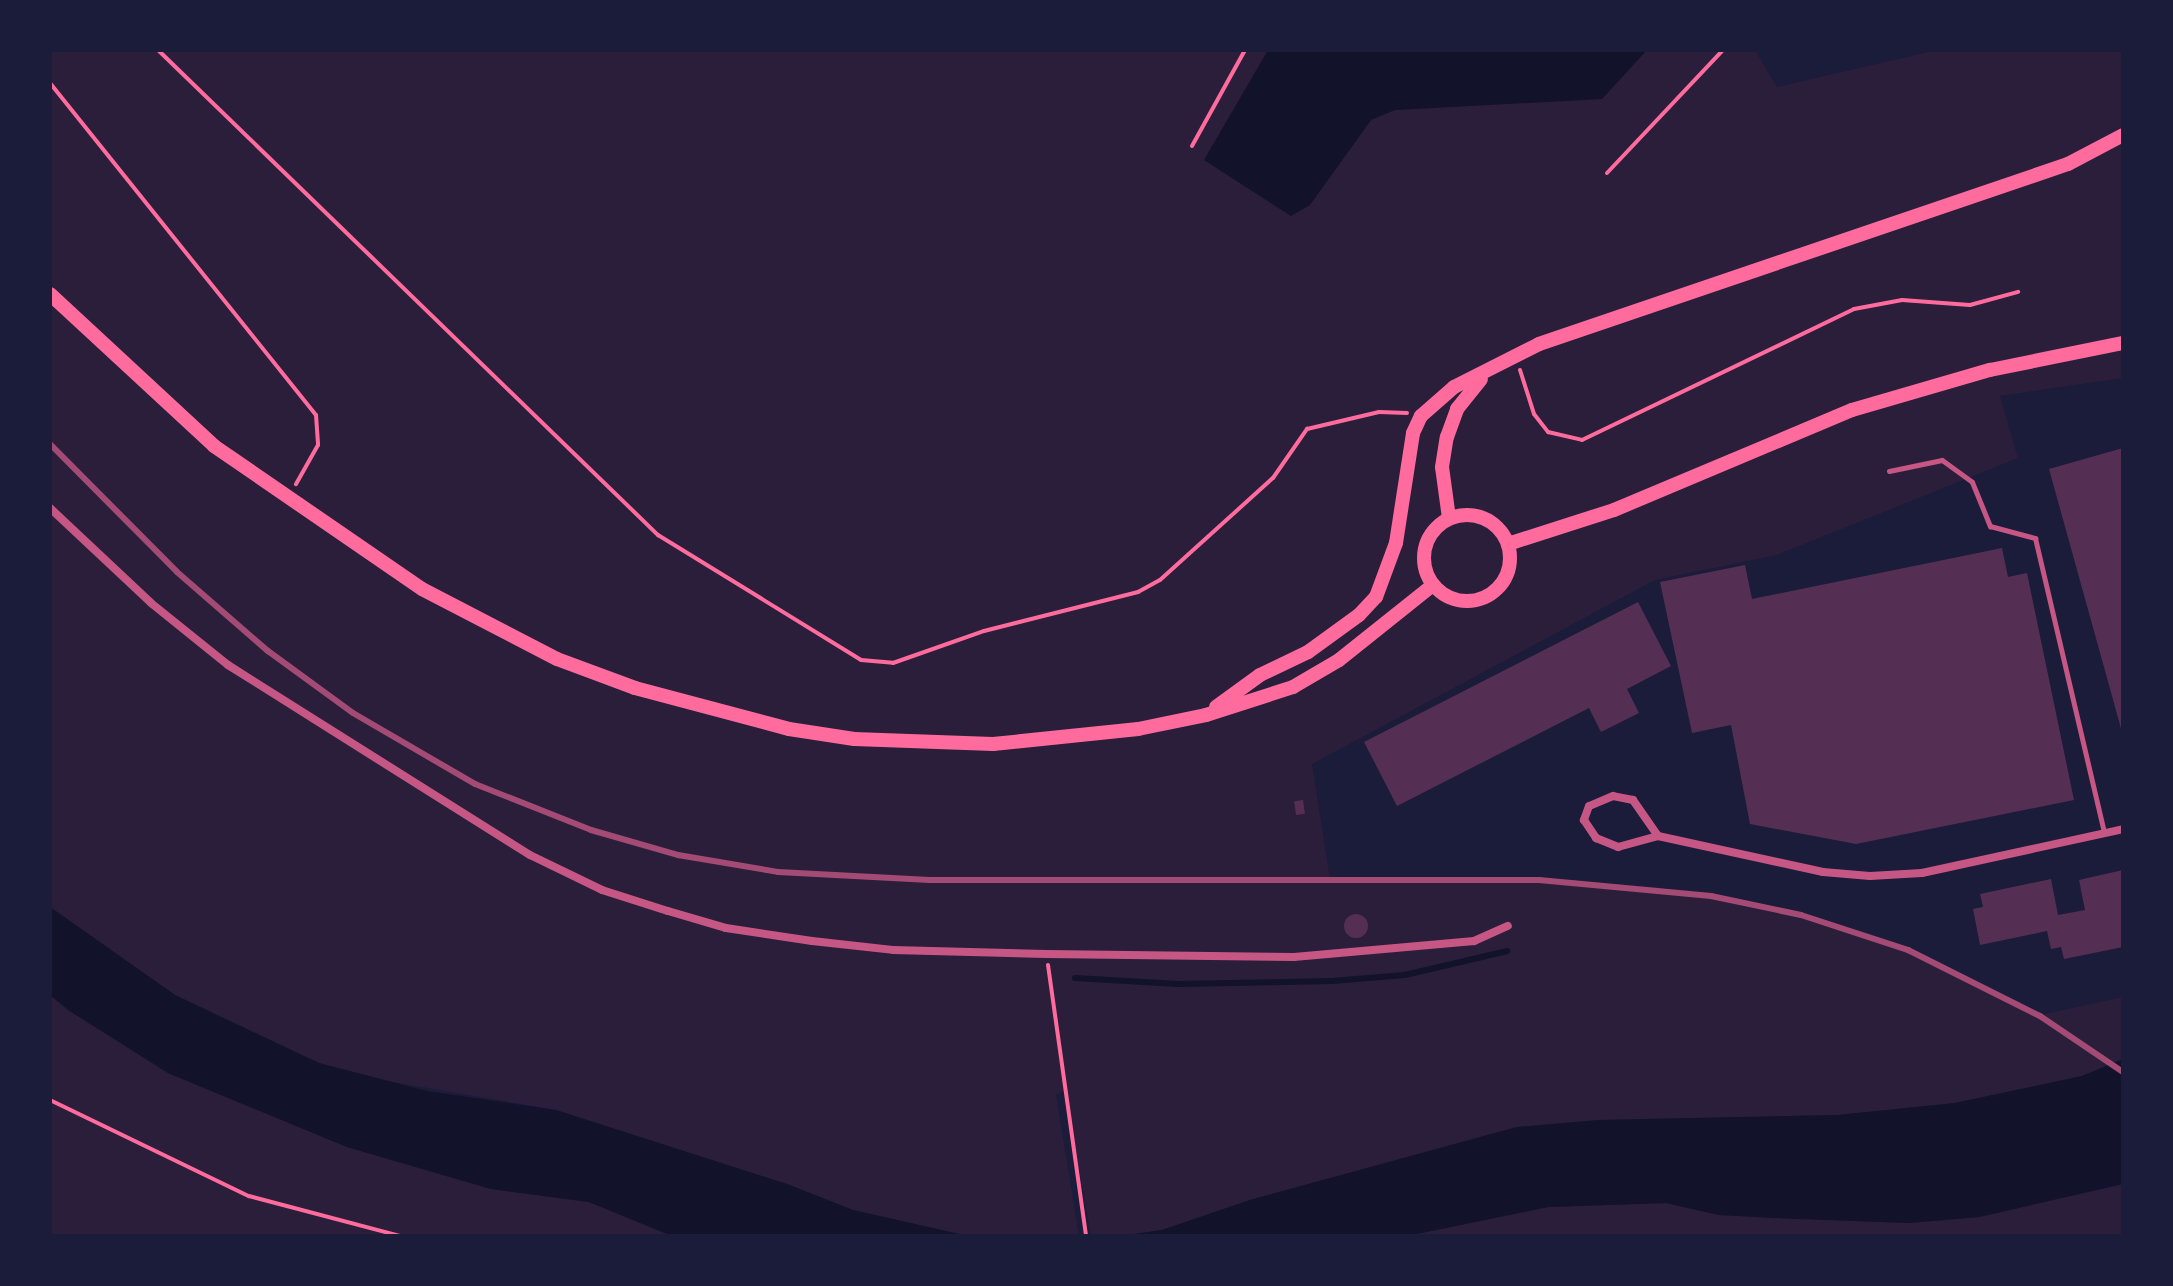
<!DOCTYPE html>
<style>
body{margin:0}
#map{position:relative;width:2173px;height:1286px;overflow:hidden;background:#1b1b3a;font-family:"PT Sans Narrow",sans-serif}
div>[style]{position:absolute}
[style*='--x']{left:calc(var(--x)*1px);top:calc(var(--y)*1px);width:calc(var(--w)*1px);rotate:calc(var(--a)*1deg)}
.green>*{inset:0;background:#2a1e3b}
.water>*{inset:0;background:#12122b}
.stream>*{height:6px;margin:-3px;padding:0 3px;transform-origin:3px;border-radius:3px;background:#12122b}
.building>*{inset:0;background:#542f53;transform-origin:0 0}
.round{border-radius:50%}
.path>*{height:4px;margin:-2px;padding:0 2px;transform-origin:2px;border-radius:2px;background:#ff6b9d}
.service>*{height:5px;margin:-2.5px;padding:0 2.5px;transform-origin:2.5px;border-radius:2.5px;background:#c65784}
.minor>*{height:8px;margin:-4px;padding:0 4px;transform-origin:4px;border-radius:4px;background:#c65784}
.secondary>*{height:14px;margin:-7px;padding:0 7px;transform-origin:7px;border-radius:7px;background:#ff6b9d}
.secondary>.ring{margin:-7px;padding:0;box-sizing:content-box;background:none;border:14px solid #ff6b9d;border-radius:50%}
.rail>*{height:6px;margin:-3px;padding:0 3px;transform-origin:3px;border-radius:3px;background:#a44b75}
span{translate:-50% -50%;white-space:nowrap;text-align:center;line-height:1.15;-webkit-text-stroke:7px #1b1b3a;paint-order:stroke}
.frame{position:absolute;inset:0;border:52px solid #1b1b3a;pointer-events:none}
</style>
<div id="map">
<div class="green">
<i style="clip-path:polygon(50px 50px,1755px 50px,1777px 87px,1937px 50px,2123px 50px,2123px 378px,2000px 396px,2018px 458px,1777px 555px,1655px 580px,1312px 764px,1330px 879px,1598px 883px,1655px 887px,1801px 915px,1908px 950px,2040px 1015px,2123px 997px,2123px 1059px,2082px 1076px,1955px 1103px,1838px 1115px,1599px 1120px,1517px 1127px,1250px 1200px,1162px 1230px,1121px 1236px,1091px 1236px,1065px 1090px,1056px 1095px,1079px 1236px,968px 1236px,853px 1210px,787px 1184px,556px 1110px,381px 1080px,319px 1063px,258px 1037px,175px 995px,50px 907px)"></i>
<i style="clip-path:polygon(50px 995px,168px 1073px,347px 1147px,491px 1189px,589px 1202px,672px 1236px,50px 1236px)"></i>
<i style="clip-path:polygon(2123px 1184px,2123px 1236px,1407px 1236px,1548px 1207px,1666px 1203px,1719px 1215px,1909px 1223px,1979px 1217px)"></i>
</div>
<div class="water">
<i style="clip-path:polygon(1268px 50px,1647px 50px,1602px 99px,1395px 110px,1371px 120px,1310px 205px,1291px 216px,1204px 160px)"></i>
<i style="clip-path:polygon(50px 907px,175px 995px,319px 1063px,427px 1091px,556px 1110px,787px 1184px,853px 1210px,968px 1236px,672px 1236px,589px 1202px,491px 1189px,347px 1147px,168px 1073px,68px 1010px,50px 995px)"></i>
<i style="clip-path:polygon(2123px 1059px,2123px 1184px,1979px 1217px,1909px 1223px,1773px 1218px,1719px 1215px,1666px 1203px,1548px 1207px,1407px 1236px,1121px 1236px,1162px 1230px,1250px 1200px,1517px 1127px,1599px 1120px,1838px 1115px,1955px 1103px,2082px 1076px)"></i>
</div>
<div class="stream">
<i style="--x:1075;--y:978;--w:103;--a:3.3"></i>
<i style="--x:1178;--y:984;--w:154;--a:-1.1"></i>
<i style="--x:1332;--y:981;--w:73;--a:-4.7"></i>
<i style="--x:1405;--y:975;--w:105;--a:-13.2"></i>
</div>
<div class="building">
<i style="clip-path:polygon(2123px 448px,2123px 732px,2122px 732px,2049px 469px)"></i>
<i style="clip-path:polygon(2002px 548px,2008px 577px,2027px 573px,2074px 800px,1856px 844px,1750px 824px,1731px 725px,1692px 733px,1660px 582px,1745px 565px,1752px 599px)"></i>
<i style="clip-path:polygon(1638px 602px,1671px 666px,1627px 689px,1639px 713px,1601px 732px,1589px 708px,1397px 806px,1364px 742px)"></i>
<i style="left:1303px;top:800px;width:14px;height:9px;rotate:82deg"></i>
<i style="clip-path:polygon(2123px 870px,2123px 947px,2064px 959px,2061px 947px,2051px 949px,2047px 931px,1980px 945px,1973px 909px,1983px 907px,1980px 894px,2051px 879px,2058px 915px,2085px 910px,2079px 880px)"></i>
<i class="round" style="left:1344px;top:914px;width:24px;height:24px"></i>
</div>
<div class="path">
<i style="--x:158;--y:50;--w:697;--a:44.13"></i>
<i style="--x:658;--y:535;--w:238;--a:31.6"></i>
<i style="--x:861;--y:660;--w:32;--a:5"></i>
<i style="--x:893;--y:663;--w:96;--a:-19.4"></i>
<i style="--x:984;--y:631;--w:159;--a:-14.2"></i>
<i style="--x:1138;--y:592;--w:25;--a:-29"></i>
<i style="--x:1160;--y:580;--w:152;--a:-42.1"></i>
<i style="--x:1273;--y:478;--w:60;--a:-55.2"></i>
<i style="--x:1307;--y:429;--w:74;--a:-13.3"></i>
<i style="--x:1379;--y:412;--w:28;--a:2"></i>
<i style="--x:50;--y:83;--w:425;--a:51.3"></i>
<i style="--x:316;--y:415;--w:30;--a:86"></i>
<i style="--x:318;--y:445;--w:45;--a:119.4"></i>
<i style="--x:1192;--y:146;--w:110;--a:-61.1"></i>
<i style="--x:1607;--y:173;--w:169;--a:-46.7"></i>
<i style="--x:1520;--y:370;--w:46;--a:72.3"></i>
<i style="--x:1534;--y:414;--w:23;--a:52"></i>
<i style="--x:1548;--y:432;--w:35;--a:13"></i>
<i style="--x:1582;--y:440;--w:302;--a:-25.7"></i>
<i style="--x:1854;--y:309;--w:49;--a:-10.6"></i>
<i style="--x:1902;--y:300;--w:68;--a:4.2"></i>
<i style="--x:1970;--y:305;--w:50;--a:-15.2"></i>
<i style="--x:1048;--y:965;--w:274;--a:82"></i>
<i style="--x:50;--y:1100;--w:221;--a:25.8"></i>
<i style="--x:249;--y:1196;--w:156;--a:14.8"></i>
</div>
<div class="service">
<i style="--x:1889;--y:471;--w:54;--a:-11.7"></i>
<i style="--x:1942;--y:460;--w:37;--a:36"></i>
<i style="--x:1972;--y:482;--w:48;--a:67.8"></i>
<i style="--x:1990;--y:526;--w:47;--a:14.9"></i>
<i style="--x:2035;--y:538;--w:303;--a:76.8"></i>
</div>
<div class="minor">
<i style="--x:50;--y:508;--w:139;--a:43.2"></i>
<i style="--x:151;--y:603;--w:99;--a:38.8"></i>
<i style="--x:228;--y:665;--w:357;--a:32.2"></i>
<i style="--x:530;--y:855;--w:80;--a:25.9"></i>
<i style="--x:602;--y:890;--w:69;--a:17.7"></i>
<i style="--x:668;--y:911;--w:60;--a:16.3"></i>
<i style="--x:726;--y:928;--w:87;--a:8.6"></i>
<i style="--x:812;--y:941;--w:81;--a:6.3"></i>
<i style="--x:893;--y:950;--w:153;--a:1.5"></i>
<i style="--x:1046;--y:954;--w:248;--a:0.7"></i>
<i style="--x:1294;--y:957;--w:181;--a:-5.1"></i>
<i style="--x:1474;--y:941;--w:37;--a:-24"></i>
<i style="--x:1658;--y:836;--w:44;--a:-124.8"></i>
<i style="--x:1633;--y:800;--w:20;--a:-169"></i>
<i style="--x:1613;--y:796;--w:26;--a:157"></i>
<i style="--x:1589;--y:806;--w:15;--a:110"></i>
<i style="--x:1584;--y:820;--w:22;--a:56"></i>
<i style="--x:1596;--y:838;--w:24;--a:22"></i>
<i style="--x:1618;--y:847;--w:41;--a:-15.4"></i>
<i style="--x:1658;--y:836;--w:169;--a:12.3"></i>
<i style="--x:1823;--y:872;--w:47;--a:4.9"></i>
<i style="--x:1870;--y:876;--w:52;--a:-3.3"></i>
<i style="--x:1922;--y:873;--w:206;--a:-12.3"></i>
</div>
<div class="secondary">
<i style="--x:50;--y:294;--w:224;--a:42.8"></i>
<i style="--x:214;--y:446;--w:252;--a:34.5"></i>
<i style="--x:422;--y:589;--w:152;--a:27.4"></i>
<i style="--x:557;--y:659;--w:83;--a:20.4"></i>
<i style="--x:635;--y:688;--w:159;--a:14.9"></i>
<i style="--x:789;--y:729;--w:66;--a:8.7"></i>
<i style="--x:854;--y:739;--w:139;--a:2.1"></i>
<i style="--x:993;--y:744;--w:146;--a:-5.9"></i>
<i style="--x:1138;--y:729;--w:69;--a:-11.6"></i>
<i style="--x:1206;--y:715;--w:91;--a:-17.8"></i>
<i style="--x:1293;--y:687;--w:53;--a:-30.4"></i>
<i style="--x:1339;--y:660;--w:120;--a:-38.6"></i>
<i class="ring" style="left:1424px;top:515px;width:72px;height:72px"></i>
<i style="--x:1449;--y:518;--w:51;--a:-97.8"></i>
<i style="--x:1442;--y:467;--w:30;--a:-81"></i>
<i style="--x:1447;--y:437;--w:30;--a:-70"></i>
<i style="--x:1457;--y:409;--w:38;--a:-51"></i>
<i style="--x:1508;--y:544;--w:111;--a:-17.8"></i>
<i style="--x:1614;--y:510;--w:258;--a:-22.8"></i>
<i style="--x:1852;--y:410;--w:144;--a:-16.2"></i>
<i style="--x:1990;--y:370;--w:136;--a:-11.5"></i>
<i style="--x:1216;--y:707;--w:54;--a:-36"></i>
<i style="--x:1260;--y:675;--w:53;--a:-25.6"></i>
<i style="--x:1308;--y:652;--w:63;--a:-36"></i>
<i style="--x:1359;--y:615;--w:25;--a:-47"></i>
<i style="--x:1376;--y:597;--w:58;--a:-69.7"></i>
<i style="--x:1396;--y:543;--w:111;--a:-81.2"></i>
<i style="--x:1413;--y:433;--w:19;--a:-65"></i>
<i style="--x:1421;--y:416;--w:44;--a:-41.3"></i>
<i style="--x:1454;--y:387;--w:95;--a:-26.8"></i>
<i style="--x:1539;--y:344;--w:559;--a:-18.79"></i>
<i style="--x:2068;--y:164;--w:62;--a:-27.8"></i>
</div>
<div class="rail">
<i style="--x:50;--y:444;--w:180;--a:45.2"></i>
<i style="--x:177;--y:572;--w:121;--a:41"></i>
<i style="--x:268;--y:651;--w:105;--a:36.1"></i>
<i style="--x:353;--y:713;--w:141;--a:30.2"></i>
<i style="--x:475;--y:784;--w:125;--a:21.6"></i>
<i style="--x:591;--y:830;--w:91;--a:16"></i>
<i style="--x:678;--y:855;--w:101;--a:9.6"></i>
<i style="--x:778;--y:872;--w:152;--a:3"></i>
<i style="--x:930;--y:880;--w:609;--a:0"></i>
<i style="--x:1539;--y:880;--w:173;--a:5.3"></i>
<i style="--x:1711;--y:896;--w:92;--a:11.9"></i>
<i style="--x:1801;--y:915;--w:113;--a:18.1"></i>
<i style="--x:1908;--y:950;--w:148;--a:26.6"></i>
<i style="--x:2040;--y:1016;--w:100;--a:34"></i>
</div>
<div class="frame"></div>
</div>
